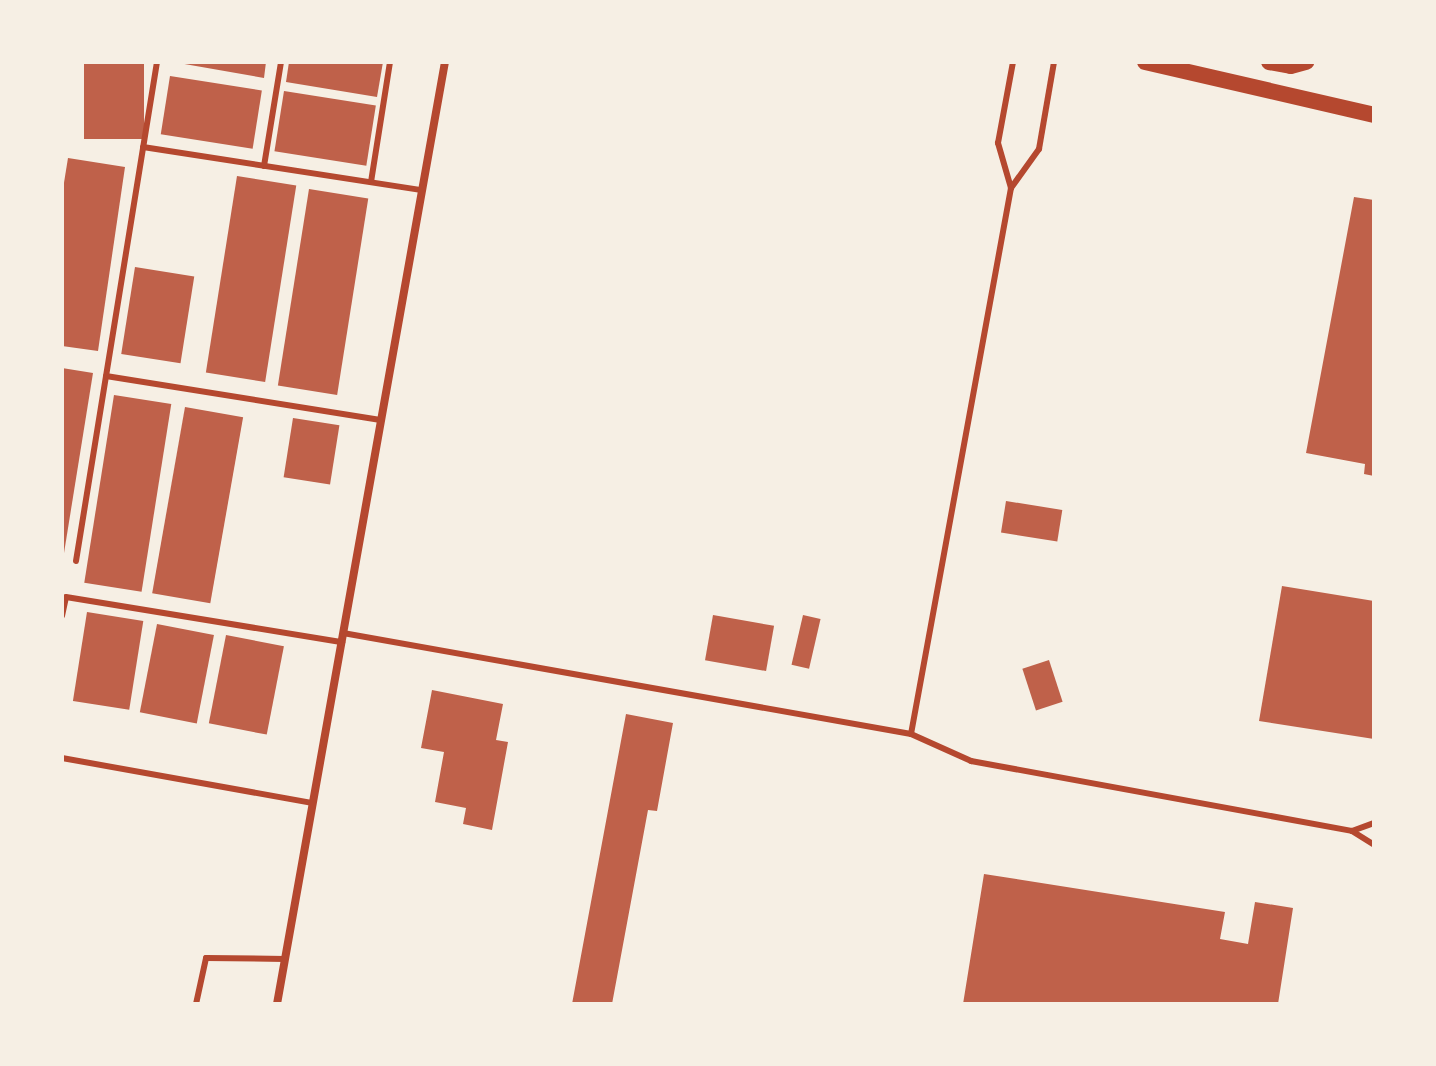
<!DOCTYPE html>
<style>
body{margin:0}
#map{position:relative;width:1436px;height:1066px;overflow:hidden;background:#f6efe4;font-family:Rubik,sans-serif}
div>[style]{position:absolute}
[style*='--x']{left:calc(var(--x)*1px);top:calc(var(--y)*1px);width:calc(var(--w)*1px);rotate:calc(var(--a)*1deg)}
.building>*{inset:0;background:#bf614a;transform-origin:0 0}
.service>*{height:6px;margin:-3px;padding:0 3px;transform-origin:3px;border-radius:3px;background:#b5482f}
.minor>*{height:8px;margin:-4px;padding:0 4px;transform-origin:4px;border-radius:4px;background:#b5482f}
.secondary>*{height:16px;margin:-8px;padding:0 8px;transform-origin:8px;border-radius:8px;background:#b5482f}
span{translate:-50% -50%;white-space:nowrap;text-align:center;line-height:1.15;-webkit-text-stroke:7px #f6efe4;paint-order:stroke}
.frame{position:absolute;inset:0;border:64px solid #f6efe4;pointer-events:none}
</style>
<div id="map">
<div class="building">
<i style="left:84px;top:62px;width:60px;height:77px"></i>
<i style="clip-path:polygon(173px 62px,266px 62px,264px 78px)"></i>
<i style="clip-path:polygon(289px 62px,383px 62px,377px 97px,286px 82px)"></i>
<i style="left:170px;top:76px;width:93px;height:59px;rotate:9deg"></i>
<i style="left:284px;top:91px;width:93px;height:61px;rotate:9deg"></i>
<i style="clip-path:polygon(68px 158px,125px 167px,98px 351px,62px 346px,62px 195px)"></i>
<i style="left:237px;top:176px;width:60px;height:199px;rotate:9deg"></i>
<i style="left:309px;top:189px;width:60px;height:199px;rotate:9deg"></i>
<i style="clip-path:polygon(1354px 197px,1374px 200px,1374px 476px,1364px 474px,1365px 464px,1306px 453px)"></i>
<i style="left:135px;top:267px;width:60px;height:88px;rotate:9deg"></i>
<i style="clip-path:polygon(62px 368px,93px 373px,64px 553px,62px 552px)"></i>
<i style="left:114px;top:395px;width:58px;height:190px;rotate:9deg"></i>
<i style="left:185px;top:407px;width:59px;height:189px;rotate:10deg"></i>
<i style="left:293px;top:418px;width:47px;height:60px;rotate:9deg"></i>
<i style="left:1006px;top:501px;width:57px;height:32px;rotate:9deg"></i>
<i style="clip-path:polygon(1282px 586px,1374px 601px,1374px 739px,1259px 721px)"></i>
<i style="left:87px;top:612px;width:57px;height:90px;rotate:9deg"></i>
<i style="left:713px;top:615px;width:62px;height:46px;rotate:10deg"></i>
<i style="left:803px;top:615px;width:18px;height:51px;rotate:13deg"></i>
<i style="left:157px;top:624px;width:58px;height:90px;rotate:11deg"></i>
<i style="left:226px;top:635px;width:59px;height:90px;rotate:11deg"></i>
<i style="left:1049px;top:660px;width:44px;height:28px;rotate:72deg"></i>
<i style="clip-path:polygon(432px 690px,503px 704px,496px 740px,508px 742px,492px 830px,463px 824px,466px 808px,435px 802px,444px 752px,421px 748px)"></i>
<i style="clip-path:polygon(626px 714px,673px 723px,657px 811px,648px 810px,612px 1004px,572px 1004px)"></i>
<i style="clip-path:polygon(984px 874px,1225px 912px,1220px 939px,1248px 944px,1255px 902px,1293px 908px,1278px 1004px,963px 1004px)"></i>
</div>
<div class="service">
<i style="--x:143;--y:147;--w:282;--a:8.8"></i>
<i style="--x:264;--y:166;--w:105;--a:-80.7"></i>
<i style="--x:371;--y:182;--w:121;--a:-81"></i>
<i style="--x:1011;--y:188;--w:47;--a:-106.1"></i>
<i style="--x:998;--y:143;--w:82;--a:-79.5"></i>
<i style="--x:106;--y:376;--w:278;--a:9.1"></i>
<i style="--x:76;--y:561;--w:506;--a:-80.78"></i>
<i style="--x:62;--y:616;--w:19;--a:-78"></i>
<i style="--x:66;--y:597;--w:280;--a:9.3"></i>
<i style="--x:343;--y:633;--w:577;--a:10.08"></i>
<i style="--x:911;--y:734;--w:66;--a:24.2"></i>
<i style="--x:971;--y:761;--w:387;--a:10.4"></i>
<i style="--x:1352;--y:831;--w:26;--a:32"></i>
<i style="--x:911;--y:734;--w:555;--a:-79.62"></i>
<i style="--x:1011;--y:188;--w:48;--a:-54.3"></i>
<i style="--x:1039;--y:149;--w:88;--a:-80.2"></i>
<i style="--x:62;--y:758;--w:255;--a:10.2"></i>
<i style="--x:1352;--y:831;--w:23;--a:-20"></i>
<i style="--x:196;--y:1004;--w:47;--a:-77.7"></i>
<i style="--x:206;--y:958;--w:79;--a:0.7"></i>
</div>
<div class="minor">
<i style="--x:277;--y:1004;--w:957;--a:-79.89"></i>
</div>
<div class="secondary">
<i style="--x:1145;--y:62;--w:235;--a:13"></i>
<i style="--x:1269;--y:62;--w:22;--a:10"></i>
<i style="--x:1291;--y:66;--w:16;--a:-15"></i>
</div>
<div class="frame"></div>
</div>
